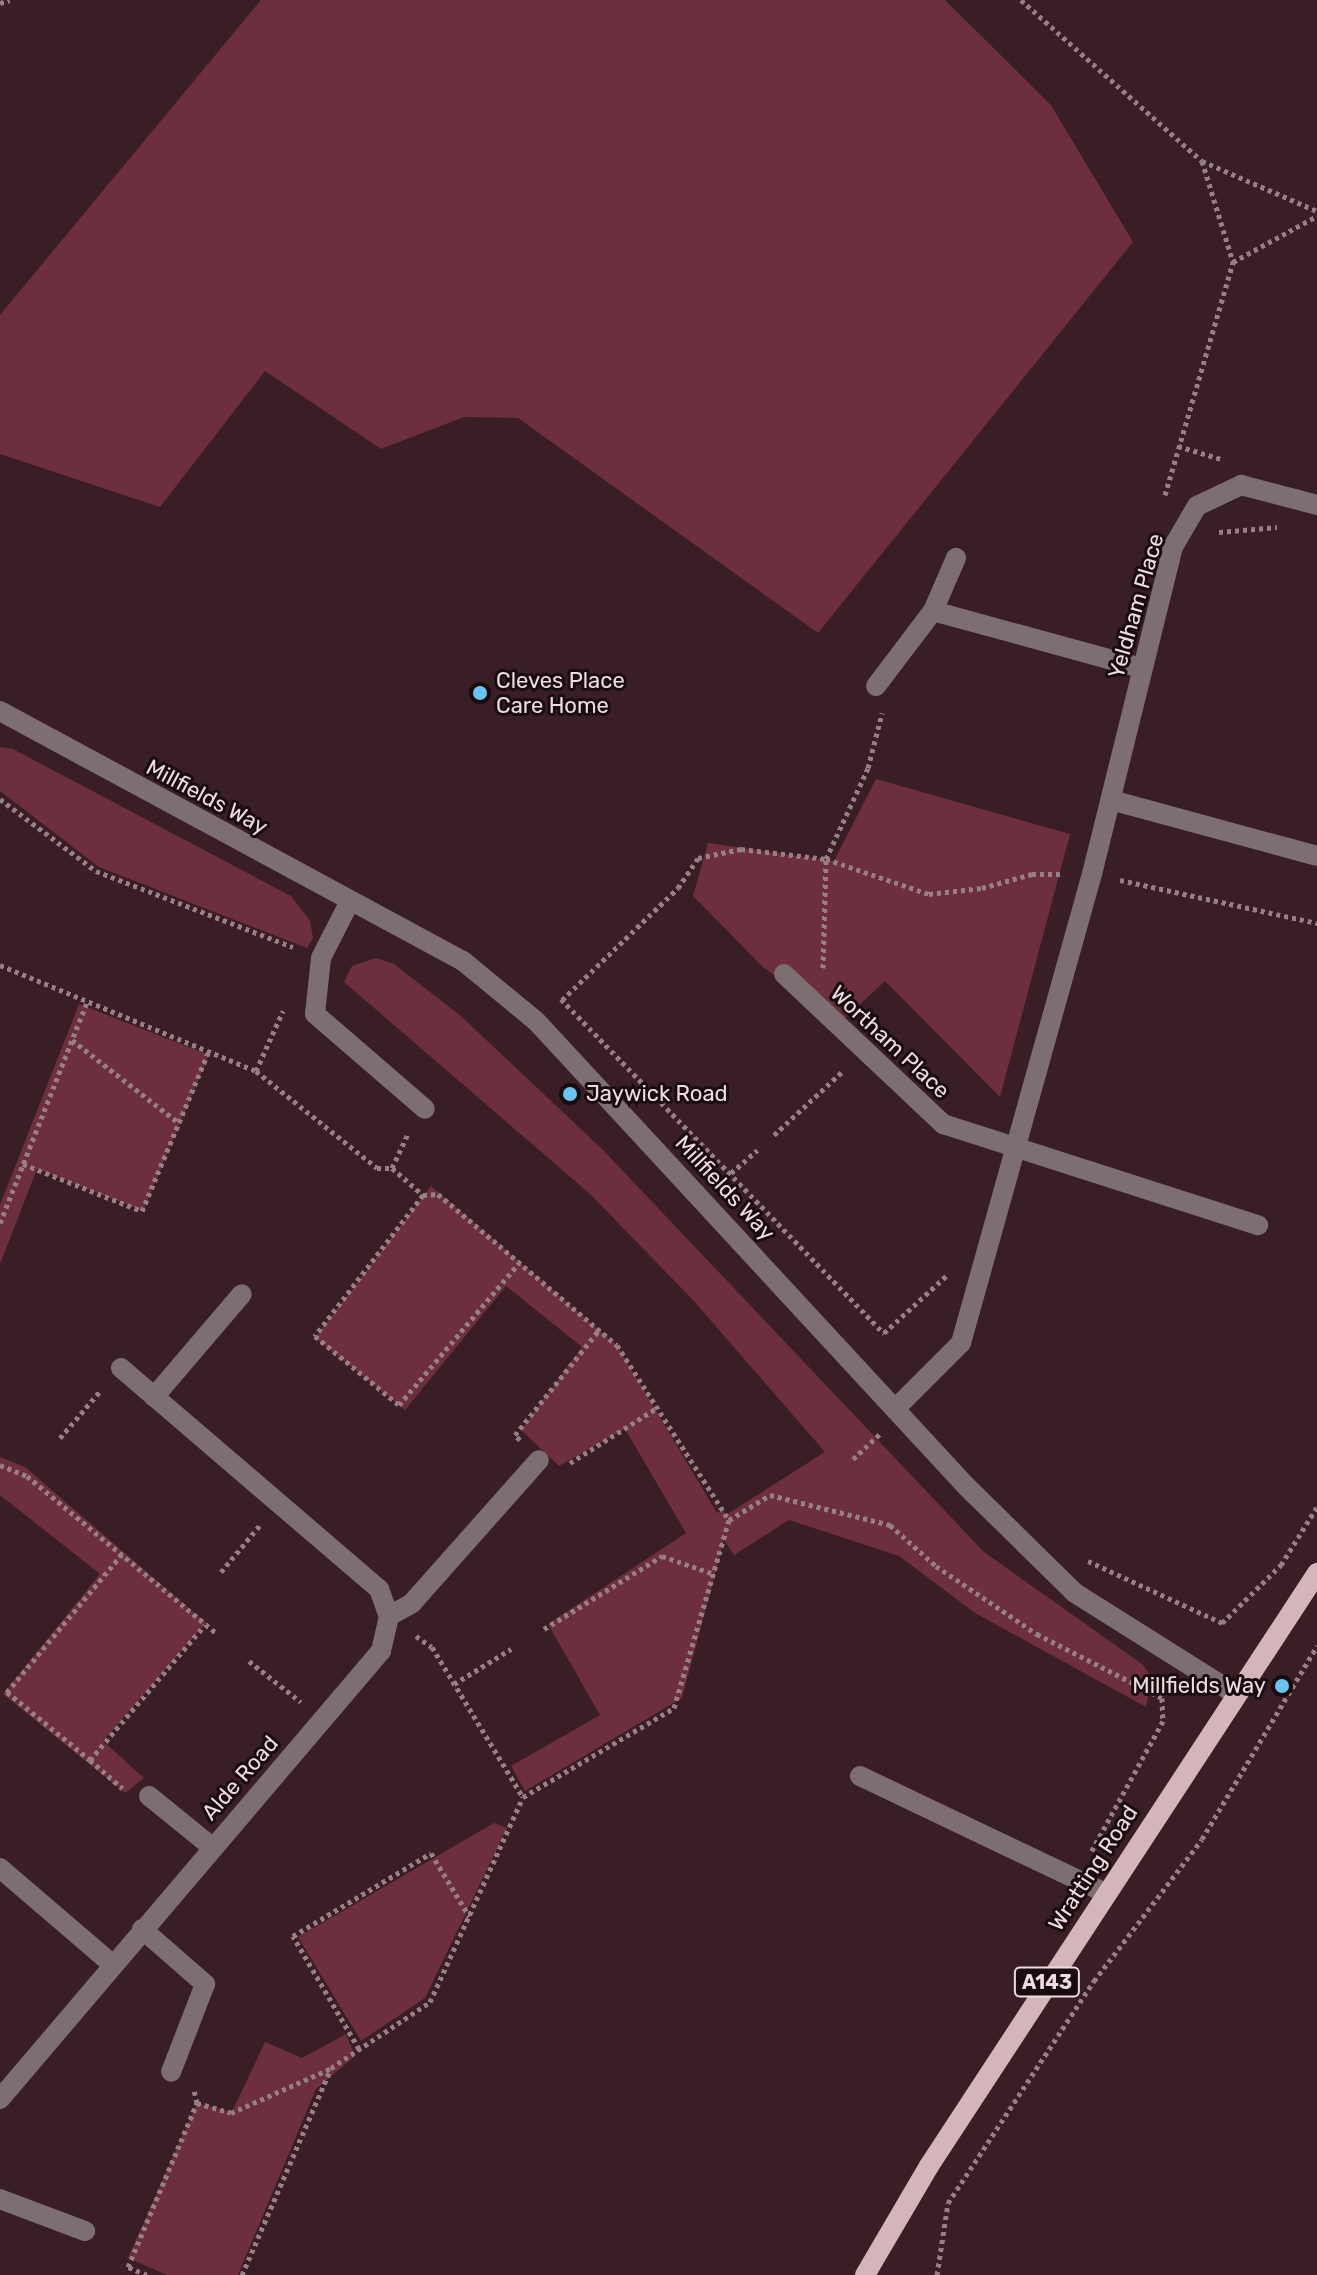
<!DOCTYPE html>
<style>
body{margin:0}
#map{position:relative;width:1317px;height:2275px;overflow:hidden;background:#391e25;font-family:Rubik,sans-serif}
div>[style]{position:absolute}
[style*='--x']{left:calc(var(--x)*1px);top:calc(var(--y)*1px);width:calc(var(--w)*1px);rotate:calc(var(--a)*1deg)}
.green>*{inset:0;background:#6d2e40}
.path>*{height:5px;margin-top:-2.5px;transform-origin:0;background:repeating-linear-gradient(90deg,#978085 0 4px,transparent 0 8px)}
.minor>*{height:20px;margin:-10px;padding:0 10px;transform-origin:10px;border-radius:10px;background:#7d6e71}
.major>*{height:20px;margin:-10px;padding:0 10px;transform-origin:10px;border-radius:10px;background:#d4b5bb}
.dots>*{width:22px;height:22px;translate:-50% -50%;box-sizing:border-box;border:4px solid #180c0f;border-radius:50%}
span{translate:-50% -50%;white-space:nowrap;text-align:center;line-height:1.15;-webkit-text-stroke:6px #180c0f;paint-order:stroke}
.shield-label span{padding:2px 6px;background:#180c0f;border:2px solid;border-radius:6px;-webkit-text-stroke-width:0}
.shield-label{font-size:20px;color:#efdce0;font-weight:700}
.street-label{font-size:22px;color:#efdce0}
.poi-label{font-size:22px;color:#efdce0}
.left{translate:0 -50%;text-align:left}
.right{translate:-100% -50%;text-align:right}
</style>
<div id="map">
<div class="green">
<i style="clip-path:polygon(261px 0,945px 0,1051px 105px,1133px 242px,818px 633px,518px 418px,464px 417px,381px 449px,265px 371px,160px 507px,0 454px,0 315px)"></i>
<i style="clip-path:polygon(0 747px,13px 749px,291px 896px,310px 921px,313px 938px,307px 948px,99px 867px,0 791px)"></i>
<i style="clip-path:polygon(876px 779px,1070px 834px,1000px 1097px,885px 981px,842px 1021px,764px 968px,693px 896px,708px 843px,834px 861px)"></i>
<i style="clip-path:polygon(376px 958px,394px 964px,461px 1016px,604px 1151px,984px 1552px,1142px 1664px,1152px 1677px,1146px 1707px,975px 1613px,899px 1556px,789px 1520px,734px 1555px,724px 1540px,682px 1698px,525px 1791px,511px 1766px,600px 1715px,548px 1624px,686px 1533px,625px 1429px,559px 1466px,521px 1430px,582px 1347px,506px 1286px,405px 1410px,315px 1338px,431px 1186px,617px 1345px,717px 1513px,723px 1510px,726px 1515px,825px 1452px,693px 1300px,590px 1194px,344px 982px,352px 966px)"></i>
<i style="clip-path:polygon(79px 1004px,209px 1055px,143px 1211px,37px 1169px,0 1264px,0 1205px)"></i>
<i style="clip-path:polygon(0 1457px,25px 1467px,206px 1623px,103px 1741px,144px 1778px,125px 1793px,3px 1694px,100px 1574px,0 1495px)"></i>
<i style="clip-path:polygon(494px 1823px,507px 1828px,425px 1998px,361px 2041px,298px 1937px)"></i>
<i style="clip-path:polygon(346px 2034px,355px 2056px,316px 2089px,238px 2275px,167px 2275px,128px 2258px,197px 2103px,232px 2112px,265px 2042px,302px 2058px)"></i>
</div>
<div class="path">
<i style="--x:1021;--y:0;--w:242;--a:41.7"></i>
<i style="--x:1202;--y:161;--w:125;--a:23.5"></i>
<i style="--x:0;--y:3;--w:10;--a:-17"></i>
<i style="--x:1202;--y:161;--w:106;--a:72.9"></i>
<i style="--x:1233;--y:262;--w:96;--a:-28.7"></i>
<i style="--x:1178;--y:446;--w:48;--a:16.9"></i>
<i style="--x:1165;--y:495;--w:243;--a:-73.7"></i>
<i style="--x:1219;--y:532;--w:58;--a:-4.9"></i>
<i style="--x:0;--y:799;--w:120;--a:36.9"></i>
<i style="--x:96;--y:871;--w:211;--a:21.1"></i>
<i style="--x:1120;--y:880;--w:202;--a:12.3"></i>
<i style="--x:0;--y:965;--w:277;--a:22.5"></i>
<i style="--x:256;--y:1071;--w:155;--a:38.7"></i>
<i style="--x:377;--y:1168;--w:15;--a:0"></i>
<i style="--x:392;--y:1168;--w:41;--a:41.1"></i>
<i style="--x:423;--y:1195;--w:15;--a:-4"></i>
<i style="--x:438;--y:1194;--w:234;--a:40.2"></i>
<i style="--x:617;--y:1345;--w:208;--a:57.4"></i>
<i style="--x:823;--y:968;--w:109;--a:-88.4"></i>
<i style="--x:826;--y:859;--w:100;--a:-65.2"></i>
<i style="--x:868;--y:768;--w:57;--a:-75.7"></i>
<i style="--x:561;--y:999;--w:465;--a:46"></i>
<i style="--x:884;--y:1333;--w:86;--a:-42.6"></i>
<i style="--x:562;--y:1000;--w:161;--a:-44"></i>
<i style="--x:678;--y:888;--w:36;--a:-56"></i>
<i style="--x:698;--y:858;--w:44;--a:-11.8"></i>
<i style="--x:741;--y:849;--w:86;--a:6.7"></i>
<i style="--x:826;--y:859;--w:109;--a:18.8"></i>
<i style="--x:929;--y:894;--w:53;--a:-6.5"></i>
<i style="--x:982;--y:888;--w:52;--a:-15.6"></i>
<i style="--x:1032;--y:874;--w:30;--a:0"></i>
<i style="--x:72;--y:1040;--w:135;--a:37.8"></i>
<i style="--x:256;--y:1071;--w:66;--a:-65.8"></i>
<i style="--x:774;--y:1135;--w:96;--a:-42.9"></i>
<i style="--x:23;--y:1164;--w:128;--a:21.6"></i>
<i style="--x:142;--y:1211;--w:173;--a:-67.3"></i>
<i style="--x:392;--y:1168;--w:38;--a:-65"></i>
<i style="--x:731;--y:1173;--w:35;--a:-41"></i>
<i style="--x:423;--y:1195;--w:178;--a:127.5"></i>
<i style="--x:315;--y:1336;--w:109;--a:39.4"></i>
<i style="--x:399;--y:1405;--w:186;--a:-49.8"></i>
<i style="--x:0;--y:1223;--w:238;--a:-68.5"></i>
<i style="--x:60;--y:1438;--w:63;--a:-49.5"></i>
<i style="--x:520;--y:1440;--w:7;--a:-135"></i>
<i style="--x:515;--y:1435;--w:134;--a:-51.3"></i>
<i style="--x:853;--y:1459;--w:37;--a:-43"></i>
<i style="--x:570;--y:1463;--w:103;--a:-32.3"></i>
<i style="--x:0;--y:1465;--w:29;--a:22"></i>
<i style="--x:27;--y:1476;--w:246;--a:39.7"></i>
<i style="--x:122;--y:1554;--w:180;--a:129.8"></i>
<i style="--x:7;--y:1692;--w:107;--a:39.3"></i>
<i style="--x:90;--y:1760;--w:177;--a:-49.6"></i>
<i style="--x:1088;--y:1561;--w:148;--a:24.8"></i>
<i style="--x:1222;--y:1623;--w:83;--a:-44.5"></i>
<i style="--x:1281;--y:1565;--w:68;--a:-58.2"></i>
<i style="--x:221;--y:1572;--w:61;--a:-50.3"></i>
<i style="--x:544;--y:1629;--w:139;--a:-31.7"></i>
<i style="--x:662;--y:1556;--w:55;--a:19.1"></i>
<i style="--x:416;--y:1636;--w:19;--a:35"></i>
<i style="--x:432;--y:1647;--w:175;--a:58.8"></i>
<i style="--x:249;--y:1661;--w:66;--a:38.3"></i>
<i style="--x:454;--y:1684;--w:67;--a:-31.6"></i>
<i style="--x:90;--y:1760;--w:43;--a:41.2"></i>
<i style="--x:359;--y:2049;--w:131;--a:-120.3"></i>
<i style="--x:293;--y:1936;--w:161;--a:-31"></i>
<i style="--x:431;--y:1853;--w:74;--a:58.9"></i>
<i style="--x:197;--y:2103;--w:35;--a:16"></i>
<i style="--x:231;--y:2113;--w:108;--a:-24"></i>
<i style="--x:147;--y:2275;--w:21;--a:-157"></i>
<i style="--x:128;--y:2267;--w:178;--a:-67.2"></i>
<i style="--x:197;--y:2103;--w:13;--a:-103"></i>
<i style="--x:242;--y:2275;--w:225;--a:-66.7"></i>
<i style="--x:331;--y:2068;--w:119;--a:-33.7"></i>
<i style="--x:430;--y:2002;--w:225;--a:-65.6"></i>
<i style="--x:523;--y:1797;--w:175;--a:-30.5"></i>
<i style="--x:674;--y:1708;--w:196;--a:-73.7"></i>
<i style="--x:729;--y:1520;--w:48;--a:-31.4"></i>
<i style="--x:770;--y:1495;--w:124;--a:14"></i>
<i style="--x:890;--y:1525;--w:62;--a:41.7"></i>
<i style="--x:936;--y:1566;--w:122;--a:34"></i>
<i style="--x:1037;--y:1634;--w:140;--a:27.1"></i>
<i style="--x:1162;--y:1698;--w:23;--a:88"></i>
<i style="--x:1163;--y:1721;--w:152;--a:118.8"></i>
<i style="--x:937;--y:2275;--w:73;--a:-81.3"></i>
<i style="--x:948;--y:2203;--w:266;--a:-56.7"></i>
<i style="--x:1094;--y:1981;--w:178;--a:-52.7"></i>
<i style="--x:1202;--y:1839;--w:225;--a:-59.2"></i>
</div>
<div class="minor">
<i style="--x:933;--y:611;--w:217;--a:15.3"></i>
<i style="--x:876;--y:686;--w:94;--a:-52.8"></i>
<i style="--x:933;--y:611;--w:58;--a:-66.5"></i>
<i style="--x:0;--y:711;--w:526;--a:28.37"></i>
<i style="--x:463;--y:961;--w:94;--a:39.4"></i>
<i style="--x:536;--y:1021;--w:633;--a:47.24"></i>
<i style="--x:966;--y:1486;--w:153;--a:44.5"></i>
<i style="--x:1075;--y:1593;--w:191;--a:32.2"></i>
<i style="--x:1111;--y:800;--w:213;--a:15.2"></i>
<i style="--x:350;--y:901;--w:64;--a:117"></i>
<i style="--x:321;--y:958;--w:56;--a:96.1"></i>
<i style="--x:315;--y:1014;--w:145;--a:40.8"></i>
<i style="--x:784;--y:974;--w:219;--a:43.3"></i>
<i style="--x:943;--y:1124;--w:331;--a:17.8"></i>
<i style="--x:121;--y:1368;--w:340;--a:40.6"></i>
<i style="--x:379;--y:1589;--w:29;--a:70"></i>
<i style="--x:154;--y:1397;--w:135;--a:-49.5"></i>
<i style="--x:895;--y:1409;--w:93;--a:-45"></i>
<i style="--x:961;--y:1343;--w:487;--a:-74.4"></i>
<i style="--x:1092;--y:874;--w:337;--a:-76.1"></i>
<i style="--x:1173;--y:547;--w:48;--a:-59.7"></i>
<i style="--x:1197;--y:506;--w:49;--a:-25.5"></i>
<i style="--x:1241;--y:485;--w:79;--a:14.7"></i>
<i style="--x:860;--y:1776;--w:272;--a:25.5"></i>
<i style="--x:149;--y:1796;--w:81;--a:39"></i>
<i style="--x:0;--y:1868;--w:148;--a:40.6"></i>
<i style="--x:142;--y:1929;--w:84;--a:41.1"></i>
<i style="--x:205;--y:1984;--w:94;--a:111.1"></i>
<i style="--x:0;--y:2099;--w:588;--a:-49.62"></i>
<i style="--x:381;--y:1651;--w:36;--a:-77"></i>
<i style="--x:389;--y:1616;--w:26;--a:-29"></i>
<i style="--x:412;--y:1603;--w:191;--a:-48.4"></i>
<i style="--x:0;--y:2199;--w:91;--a:20.6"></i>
</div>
<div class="major">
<i style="--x:865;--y:2275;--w:126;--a:-59.6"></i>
<i style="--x:929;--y:2166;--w:709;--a:-56.8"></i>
</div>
<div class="dots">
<i style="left:480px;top:693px;background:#6ac3f1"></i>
<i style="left:570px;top:1094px;background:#6ac3f1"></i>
<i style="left:1282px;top:1686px;background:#6ac3f1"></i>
</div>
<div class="shield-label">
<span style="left:1047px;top:1982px">A143</span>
</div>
<div class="street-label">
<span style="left:1136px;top:606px;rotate:-74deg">Yeldham Place</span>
<span style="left:207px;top:797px;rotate:28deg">Millfields Way</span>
<span style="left:890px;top:1042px;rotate:43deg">Wortham Place</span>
<span style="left:725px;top:1188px;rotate:47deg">Millfields Way</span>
<span style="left:240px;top:1778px;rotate:-49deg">Alde Road</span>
<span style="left:1093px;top:1868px;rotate:-57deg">Wratting Road</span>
</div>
<div class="poi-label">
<span class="left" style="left:496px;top:693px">Cleves Place<br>Care Home</span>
<span class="left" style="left:586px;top:1094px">Jaywick Road</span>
<span class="right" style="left:1266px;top:1686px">Millfields Way</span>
</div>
</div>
